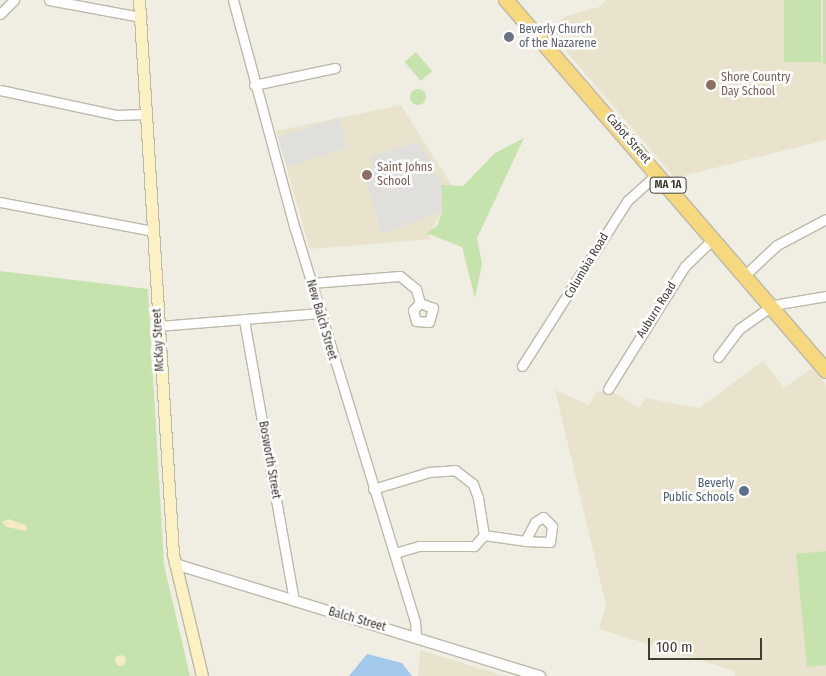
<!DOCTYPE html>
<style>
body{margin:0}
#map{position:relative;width:826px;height:676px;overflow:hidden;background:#f0ede3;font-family:"Fira Sans Condensed",sans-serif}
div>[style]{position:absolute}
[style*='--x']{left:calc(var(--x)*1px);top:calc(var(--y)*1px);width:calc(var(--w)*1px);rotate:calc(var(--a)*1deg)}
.education>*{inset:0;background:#e9e3ce}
.green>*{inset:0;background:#c7e3ad;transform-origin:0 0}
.round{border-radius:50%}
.sand>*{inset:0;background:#f4ecc0}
.parking>*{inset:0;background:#e1dfdc;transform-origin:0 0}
.water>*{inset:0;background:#a2c8eb}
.roads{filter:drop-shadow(1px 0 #beb8a9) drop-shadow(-1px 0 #beb8a9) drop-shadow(0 1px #beb8a9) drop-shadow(0 -1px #beb8a9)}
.minor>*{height:9px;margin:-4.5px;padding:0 4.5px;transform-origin:4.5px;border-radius:4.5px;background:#fff}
.tertiary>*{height:10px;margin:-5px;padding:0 5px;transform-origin:5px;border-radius:5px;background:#fff}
.secondary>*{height:11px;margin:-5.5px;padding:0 5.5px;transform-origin:5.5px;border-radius:5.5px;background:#fbf1c2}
.trunk>*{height:14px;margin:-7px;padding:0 7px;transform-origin:7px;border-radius:7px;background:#f6d97e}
.dots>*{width:14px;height:14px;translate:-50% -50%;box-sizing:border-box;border:2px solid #fff;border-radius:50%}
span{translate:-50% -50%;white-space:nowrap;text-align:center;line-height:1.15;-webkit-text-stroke:5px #fff;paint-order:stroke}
.shield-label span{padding:1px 4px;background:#fff;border:1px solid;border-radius:4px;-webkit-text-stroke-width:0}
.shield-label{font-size:11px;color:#423d34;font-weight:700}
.worship-label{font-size:12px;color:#5b616d}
.left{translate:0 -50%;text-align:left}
.education-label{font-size:12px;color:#785e54}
.street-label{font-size:12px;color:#423d34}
.service-label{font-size:12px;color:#4e5e75}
.right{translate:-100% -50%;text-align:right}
.scale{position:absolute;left:648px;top:638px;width:114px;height:22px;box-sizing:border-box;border:2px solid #423d34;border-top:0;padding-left:6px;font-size:15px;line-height:18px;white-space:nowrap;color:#423d34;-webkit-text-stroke:4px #fff;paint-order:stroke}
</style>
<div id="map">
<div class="education">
<i style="clip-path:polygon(606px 0,826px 0,826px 140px,675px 178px,548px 30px,566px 16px,599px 7px)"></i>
<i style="clip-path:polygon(401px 105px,454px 189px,441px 185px,442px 211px,428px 237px,433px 239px,310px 249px,276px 131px)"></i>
<i style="clip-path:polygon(763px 361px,784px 388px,813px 367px,826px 385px,826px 676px,734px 676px,735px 671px,599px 629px,606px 605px,555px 390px,589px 405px,597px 391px,615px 393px,639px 408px,646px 398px,699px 408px)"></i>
<i style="clip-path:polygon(420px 650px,504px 676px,418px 676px)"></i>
</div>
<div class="green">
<i style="left:784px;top:0;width:37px;height:62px"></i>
<i style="left:823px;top:0;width:3px;height:64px"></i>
<i style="left:416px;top:52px;width:25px;height:15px;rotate:50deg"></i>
<i class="round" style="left:410px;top:89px;width:16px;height:16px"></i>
<i style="clip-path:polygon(524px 138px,477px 238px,482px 264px,475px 298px,462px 247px,426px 233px,437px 226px,442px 211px,441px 185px,463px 186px,495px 153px)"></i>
<i style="clip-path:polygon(0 271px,148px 289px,164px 565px,190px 676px,0 676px)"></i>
<i style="clip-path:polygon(826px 551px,826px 665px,807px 667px,796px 554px)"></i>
</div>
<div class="sand">
<i style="clip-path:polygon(8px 519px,26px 525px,27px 531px,6px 527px,2px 522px)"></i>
<i class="round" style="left:114.5px;top:654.5px;width:11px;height:11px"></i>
</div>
<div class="parking">
<i style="left:339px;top:118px;width:31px;height:64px;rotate:73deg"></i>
<i style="clip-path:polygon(420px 141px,441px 185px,442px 211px,382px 234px,364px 172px,374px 169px,370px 156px)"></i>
</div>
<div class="water">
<i style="clip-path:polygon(367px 654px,402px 663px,412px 676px,349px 676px)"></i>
</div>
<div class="roads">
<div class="minor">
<i style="--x:49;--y:0;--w:94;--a:10.5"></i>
<i style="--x:233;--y:0;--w:237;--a:74.9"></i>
<i style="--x:295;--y:229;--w:410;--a:73"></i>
<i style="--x:415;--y:621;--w:16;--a:86"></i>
<i style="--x:0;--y:14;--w:20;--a:-45"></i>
<i style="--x:254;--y:85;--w:83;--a:-11.9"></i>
<i style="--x:0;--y:90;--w:120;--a:12.1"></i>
<i style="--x:117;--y:115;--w:29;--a:-2"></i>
<i style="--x:0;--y:202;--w:156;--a:10.7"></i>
<i style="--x:745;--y:275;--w:44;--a:-43.2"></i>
<i style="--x:777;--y:245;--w:55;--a:-28"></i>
<i style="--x:311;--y:283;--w:89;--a:-4.5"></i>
<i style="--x:400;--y:276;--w:21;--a:39"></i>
<i style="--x:416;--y:289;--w:15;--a:74"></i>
<i style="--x:420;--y:303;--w:10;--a:135"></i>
<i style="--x:413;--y:310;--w:11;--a:75"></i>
<i style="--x:416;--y:321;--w:13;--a:4"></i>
<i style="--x:429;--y:322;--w:15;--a:-74"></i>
<i style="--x:433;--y:308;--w:14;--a:-159"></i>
<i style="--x:244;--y:320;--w:285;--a:79.9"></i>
<i style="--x:158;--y:326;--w:164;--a:-4.6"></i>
<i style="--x:718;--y:357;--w:35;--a:-53"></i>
<i style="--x:739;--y:329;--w:42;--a:-35.2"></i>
<i style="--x:773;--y:305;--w:54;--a:-9.6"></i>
<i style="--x:522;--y:366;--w:196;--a:-57.5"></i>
<i style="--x:627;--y:201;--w:42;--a:-42.1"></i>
<i style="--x:608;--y:389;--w:145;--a:-58"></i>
<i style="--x:685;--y:266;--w:40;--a:-44"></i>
<i style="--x:373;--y:489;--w:59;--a:-16.9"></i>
<i style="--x:429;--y:472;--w:26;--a:-4"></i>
<i style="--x:455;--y:470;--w:23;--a:38"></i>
<i style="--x:473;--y:484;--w:15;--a:70"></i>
<i style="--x:478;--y:498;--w:37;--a:81"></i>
<i style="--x:484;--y:535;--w:15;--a:132"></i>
<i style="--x:474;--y:546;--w:55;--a:180"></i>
<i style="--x:419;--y:546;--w:26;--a:164"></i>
<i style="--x:543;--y:517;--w:13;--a:45"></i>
<i style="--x:552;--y:526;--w:16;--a:97"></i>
<i style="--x:550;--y:542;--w:25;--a:-178"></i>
<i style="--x:525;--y:541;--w:21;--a:-62"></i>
<i style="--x:535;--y:522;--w:9;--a:-32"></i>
<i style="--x:484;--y:535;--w:41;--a:8.3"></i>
</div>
<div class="tertiary">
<i style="--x:175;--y:564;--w:382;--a:17.1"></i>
</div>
<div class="secondary">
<i style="--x:139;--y:0;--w:555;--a:86.49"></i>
<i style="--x:173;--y:554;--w:125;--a:76.6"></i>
</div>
<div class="trunk">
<i style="--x:506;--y:0;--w:490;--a:49.2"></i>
</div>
</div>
<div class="dots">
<i style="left:509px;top:37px;background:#6b7280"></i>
<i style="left:711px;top:85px;background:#8d6e63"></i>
<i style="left:367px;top:175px;background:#8d6e63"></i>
<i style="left:744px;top:491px;background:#5c6f8a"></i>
</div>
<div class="shield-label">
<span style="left:668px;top:185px">MA 1A</span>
</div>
<div class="worship-label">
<span class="left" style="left:519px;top:37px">Beverly Church<br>of the Nazarene</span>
</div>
<div class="education-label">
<span class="left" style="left:721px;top:85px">Shore Country<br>Day School</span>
<span class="left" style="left:377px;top:175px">Saint Johns<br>School</span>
</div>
<div class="street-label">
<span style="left:628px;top:139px;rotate:49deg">Cabot Street</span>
<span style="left:587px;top:266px;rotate:-59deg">Columbia Road</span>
<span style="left:657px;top:310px;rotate:-58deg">Auburn Road</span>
<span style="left:321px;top:320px;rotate:74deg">New Balch Street</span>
<span style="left:159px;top:340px;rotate:-93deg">McKay Street</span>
<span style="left:269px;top:460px;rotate:80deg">Bosworth Street</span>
<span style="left:357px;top:620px;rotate:16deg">Balch Street</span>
</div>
<div class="service-label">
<span class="right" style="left:734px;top:491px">Beverly<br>Public Schools</span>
</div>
<div class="scale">100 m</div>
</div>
